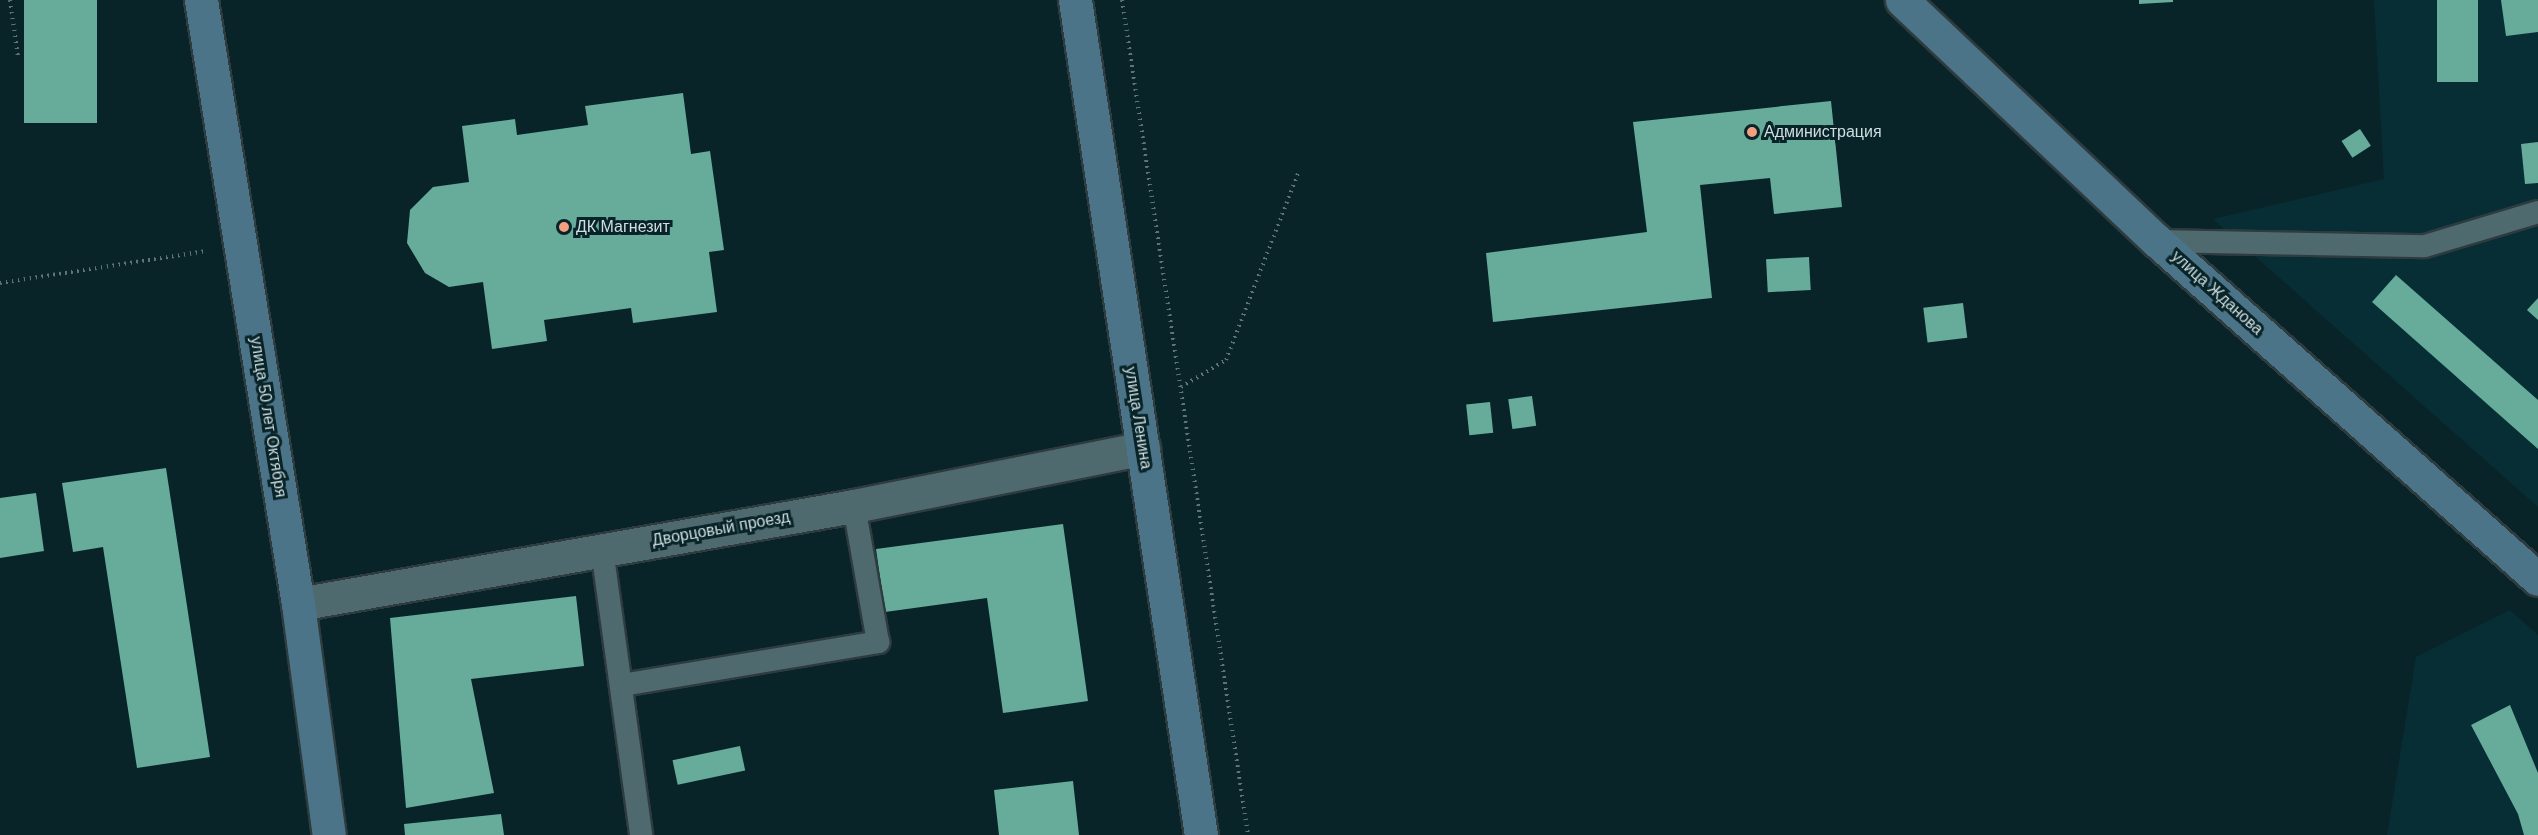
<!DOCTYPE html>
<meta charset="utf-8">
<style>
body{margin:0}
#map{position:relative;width:2538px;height:835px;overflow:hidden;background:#082428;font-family:Arial,sans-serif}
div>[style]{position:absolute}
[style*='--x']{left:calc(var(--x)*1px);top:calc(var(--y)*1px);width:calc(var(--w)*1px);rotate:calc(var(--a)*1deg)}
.built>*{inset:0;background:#062e34}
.building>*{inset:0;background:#67ab9b;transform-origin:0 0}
.path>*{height:4px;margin-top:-2px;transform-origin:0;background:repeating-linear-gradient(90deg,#5e7478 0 1.5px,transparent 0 6px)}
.roads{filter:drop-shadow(2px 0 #2e3b3f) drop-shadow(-2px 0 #2e3b3f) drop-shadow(0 2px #2e3b3f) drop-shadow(0 -2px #2e3b3f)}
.lane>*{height:22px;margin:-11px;padding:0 11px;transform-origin:11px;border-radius:11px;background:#4e6a6f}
.street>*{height:33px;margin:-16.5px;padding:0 16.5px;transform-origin:16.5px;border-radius:16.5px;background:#4e6a6f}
.secondary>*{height:33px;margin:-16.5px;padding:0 16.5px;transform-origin:16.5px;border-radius:16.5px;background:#4c7488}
.dots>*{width:16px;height:16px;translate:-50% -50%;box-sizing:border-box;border:3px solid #082428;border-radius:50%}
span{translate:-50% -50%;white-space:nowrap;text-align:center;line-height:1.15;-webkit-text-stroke:6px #082428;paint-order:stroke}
.poi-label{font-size:16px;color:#cfdee1}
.left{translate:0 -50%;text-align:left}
.street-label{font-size:16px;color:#cfdee1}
</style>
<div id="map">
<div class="built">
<i style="clip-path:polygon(2374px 0,2538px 0,2538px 507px,2213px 219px,2384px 179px)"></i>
<i style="clip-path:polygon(2510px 610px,2538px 635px,2538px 835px,2387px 835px,2416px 657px)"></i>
</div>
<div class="building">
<i style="left:24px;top:0;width:73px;height:123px"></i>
<i style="clip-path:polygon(2139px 0,2173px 0,2173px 2px,2139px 4px)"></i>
<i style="left:2437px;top:0;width:41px;height:82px"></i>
<i style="clip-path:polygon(2501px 0,2538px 0,2538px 32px,2506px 36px)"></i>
<i style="clip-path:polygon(683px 93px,691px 154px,710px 151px,724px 250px,709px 252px,717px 312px,633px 323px,631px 308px,544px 320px,547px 341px,492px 349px,483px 282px,449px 287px,425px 273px,407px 243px,410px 210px,433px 187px,469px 182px,462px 126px,515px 119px,517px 135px,588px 125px,585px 106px)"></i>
<i style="clip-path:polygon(1831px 101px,1842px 207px,1774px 214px,1770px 178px,1700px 185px,1712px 298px,1493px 322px,1486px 253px,1647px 232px,1633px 122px)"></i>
<i style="left:2360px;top:129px;width:20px;height:22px;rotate:57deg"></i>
<i style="clip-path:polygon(2538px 142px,2538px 183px,2525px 184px,2521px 144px)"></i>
<i style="left:1809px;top:257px;width:33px;height:43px;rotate:87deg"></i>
<i style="clip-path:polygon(2396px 275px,2538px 400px,2538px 449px,2372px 302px)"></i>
<i style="clip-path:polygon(2538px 298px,2538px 320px,2527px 310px)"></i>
<i style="left:1963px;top:303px;width:35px;height:40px;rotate:83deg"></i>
<i style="left:1532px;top:396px;width:30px;height:24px;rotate:82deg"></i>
<i style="left:1490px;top:402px;width:31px;height:24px;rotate:84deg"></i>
<i style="clip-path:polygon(166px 468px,210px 757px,137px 768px,103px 547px,73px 552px,62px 483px)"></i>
<i style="clip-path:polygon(36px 493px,44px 551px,0 558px,0 498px)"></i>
<i style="clip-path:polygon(1063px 524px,1088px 701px,1003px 713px,987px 598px,885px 612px,876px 549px)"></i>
<i style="clip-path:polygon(576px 596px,584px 666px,471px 679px,494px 793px,406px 808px,390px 618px)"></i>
<i style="clip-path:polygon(2510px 705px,2538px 773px,2538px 835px,2524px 835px,2518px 814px,2471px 725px)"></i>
<i style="left:740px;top:746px;width:25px;height:69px;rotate:78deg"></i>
<i style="clip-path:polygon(1073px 781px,1079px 835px,999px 835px,994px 790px)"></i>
<i style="clip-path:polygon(501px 814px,504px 835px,405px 835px,404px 824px)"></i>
</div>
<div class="path">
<i style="--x:10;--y:0;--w:58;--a:82"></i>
<i style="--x:1122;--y:0;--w:844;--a:81.42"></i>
<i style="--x:0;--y:283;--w:209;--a:-8.8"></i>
<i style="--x:1181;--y:387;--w:52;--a:-31"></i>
<i style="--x:1226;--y:360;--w:203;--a:-68.9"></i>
</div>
<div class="roads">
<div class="lane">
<i style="--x:2157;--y:241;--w:268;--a:1.1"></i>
<i style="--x:2425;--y:246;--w:118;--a:-16.7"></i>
<i style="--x:602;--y:549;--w:289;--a:82.2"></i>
<i style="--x:622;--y:685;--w:260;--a:-9.5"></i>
<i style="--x:878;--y:642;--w:138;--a:-100"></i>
</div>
<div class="street">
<i style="--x:298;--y:604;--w:565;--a:-10"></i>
<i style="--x:854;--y:506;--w:295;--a:-11.3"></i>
</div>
<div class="secondary">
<i style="--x:201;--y:0;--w:612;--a:80.88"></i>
<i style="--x:298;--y:604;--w:233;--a:82.4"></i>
<i style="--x:1075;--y:0;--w:844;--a:81.42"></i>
<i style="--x:1902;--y:0;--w:351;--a:43.4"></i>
<i style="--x:2157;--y:241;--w:509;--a:41.58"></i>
</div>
</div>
<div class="dots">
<i style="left:1752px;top:132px;background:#f2a07f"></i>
<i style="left:564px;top:227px;background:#f2a07f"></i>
</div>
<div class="poi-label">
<span class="left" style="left:1764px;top:132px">Администрация</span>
<span class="left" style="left:576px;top:227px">ДК Магнезит</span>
</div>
<div class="street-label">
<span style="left:2217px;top:293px;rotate:42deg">улица Жданова</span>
<span style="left:268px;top:417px;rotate:81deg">улица 50 лет Октября</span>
<span style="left:1138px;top:418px;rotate:81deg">улица Ленина</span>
<span style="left:721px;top:529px;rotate:-10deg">Дворцовый проезд</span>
</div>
</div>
